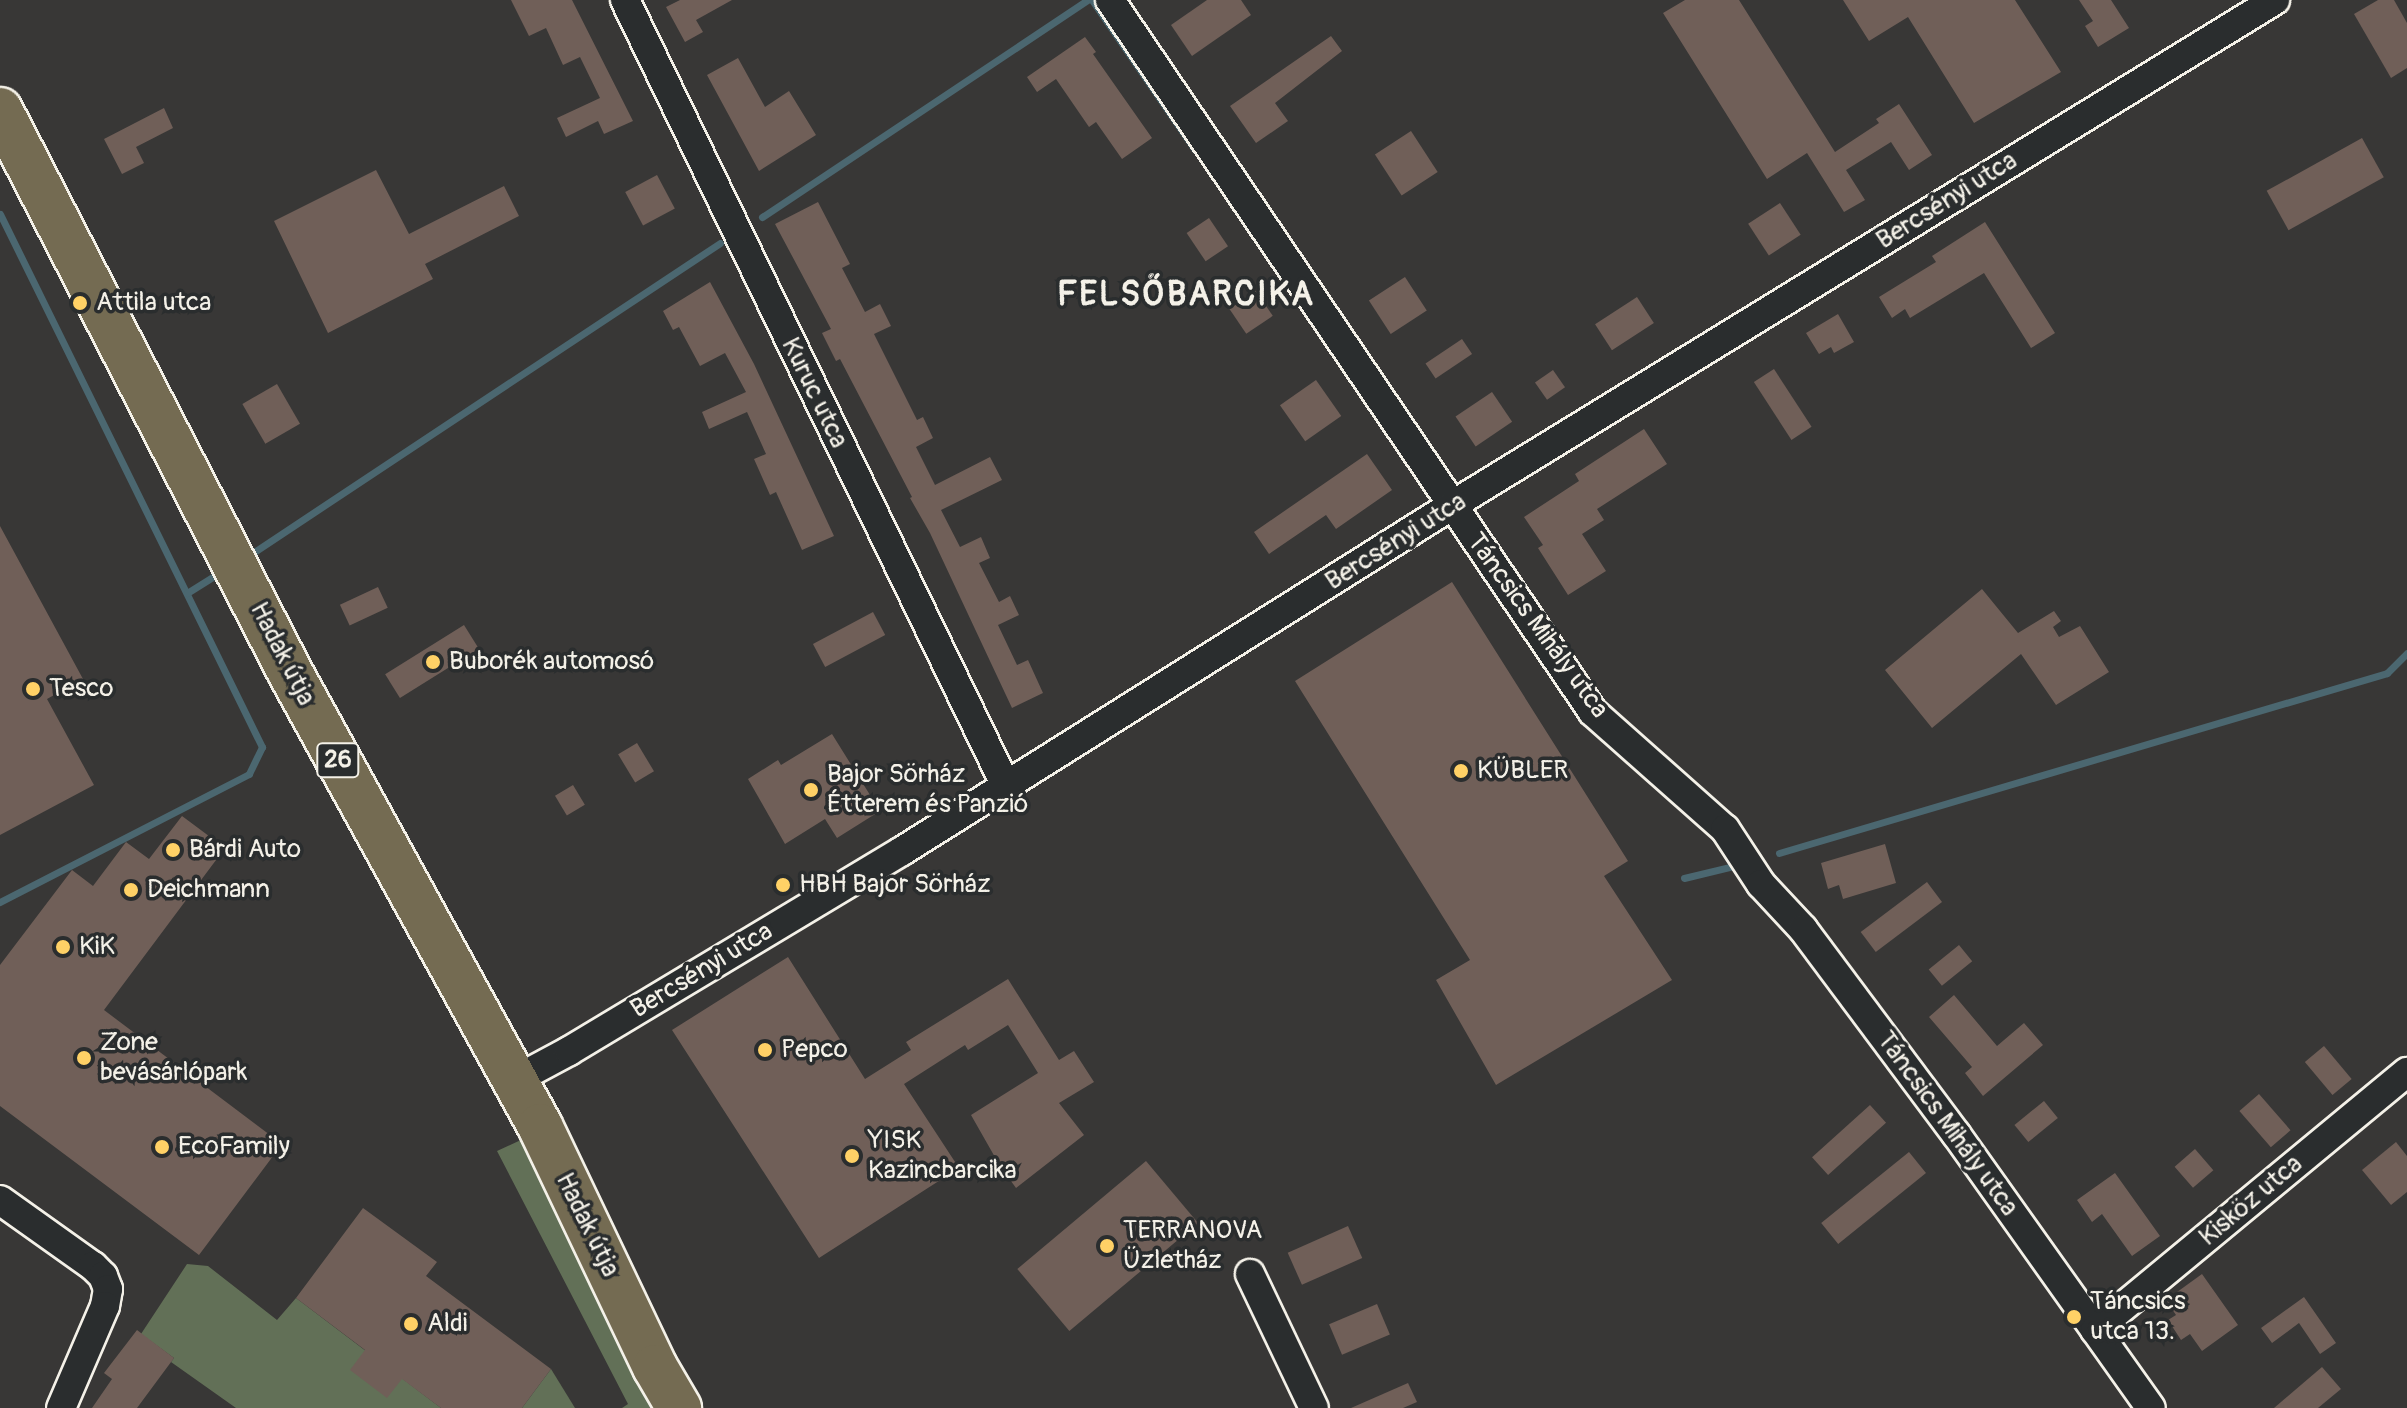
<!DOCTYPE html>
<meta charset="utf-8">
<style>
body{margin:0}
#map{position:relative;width:2407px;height:1408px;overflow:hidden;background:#383736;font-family:Pangolin,sans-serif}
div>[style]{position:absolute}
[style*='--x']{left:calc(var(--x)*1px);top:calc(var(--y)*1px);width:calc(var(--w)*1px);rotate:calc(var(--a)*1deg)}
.green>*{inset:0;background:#627057}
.stream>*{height:7px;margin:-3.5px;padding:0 3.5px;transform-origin:3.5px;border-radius:3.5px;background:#4b6770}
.building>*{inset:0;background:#705f58;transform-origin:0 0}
.roads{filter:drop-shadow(2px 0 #f4f1e8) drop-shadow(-2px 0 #f4f1e8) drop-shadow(0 2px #f4f1e8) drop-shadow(0 -2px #f4f1e8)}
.street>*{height:28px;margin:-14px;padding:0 14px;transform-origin:14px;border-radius:14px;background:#2a2d2e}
.primary>*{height:44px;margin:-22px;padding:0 22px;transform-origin:22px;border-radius:22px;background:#746b52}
.dots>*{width:22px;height:22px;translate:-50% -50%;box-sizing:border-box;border:4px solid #2a2d2e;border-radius:50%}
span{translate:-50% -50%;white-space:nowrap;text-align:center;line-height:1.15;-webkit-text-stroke:7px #2a2d2e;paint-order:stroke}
.shield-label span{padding:2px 6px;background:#2a2d2e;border:2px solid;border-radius:6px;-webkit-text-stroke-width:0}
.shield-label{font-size:24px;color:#f4f1e8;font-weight:700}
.street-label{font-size:26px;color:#f4f1e8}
.poi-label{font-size:26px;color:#f4f1e8}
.left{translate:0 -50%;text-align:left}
.district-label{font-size:34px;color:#f4f1e8;font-weight:700;letter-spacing:2px}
</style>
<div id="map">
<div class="green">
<i style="clip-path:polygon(523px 1139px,655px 1408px,622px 1408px,628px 1404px,497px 1151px)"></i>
<i style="clip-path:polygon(187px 1264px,208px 1266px,277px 1320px,296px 1298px,441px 1408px,236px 1408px,171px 1362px,174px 1358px,141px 1334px)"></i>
<i style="clip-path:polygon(551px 1369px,575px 1408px,522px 1408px)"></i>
</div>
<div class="stream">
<i style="--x:1092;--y:0;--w:182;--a:55.5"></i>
<i style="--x:0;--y:214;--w:594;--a:63.82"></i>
<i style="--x:262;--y:747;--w:30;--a:116"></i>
<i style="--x:249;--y:774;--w:280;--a:152.8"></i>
<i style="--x:762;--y:217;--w:391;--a:-33.7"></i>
<i style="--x:254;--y:552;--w:559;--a:-33.55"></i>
<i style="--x:187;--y:593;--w:40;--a:-32"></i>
<i style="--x:1779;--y:853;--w:634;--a:-16.49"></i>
<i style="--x:2387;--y:673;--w:28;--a:-45"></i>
<i style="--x:1684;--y:878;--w:56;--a:-13.5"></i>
</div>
<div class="building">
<i style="clip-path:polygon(511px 0,572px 0,633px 121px,604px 134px,598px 121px,566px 137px,557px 118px,600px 98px,580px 57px,563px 65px,546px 28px,529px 36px)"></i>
<i style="clip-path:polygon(680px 0,732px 0,696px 20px,703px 32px,685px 42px,666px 7px)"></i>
<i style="clip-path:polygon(1207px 0,1241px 0,1251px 15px,1192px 56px,1171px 25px)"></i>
<i style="clip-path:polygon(1685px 0,1739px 0,1835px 152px,1879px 123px,1876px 119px,1899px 104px,1932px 155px,1909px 170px,1891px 142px,1846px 170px,1865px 200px,1844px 212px,1807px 153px,1767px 179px,1663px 13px)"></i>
<i style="clip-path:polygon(1843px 0,2015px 0,2061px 72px,1974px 123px,1908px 17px,1869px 41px)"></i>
<i style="clip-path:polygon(2079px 0,2111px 0,2129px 28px,2098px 47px,2085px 26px,2093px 21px)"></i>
<i style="clip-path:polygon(2378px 0,2394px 0,2407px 23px,2407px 68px,2391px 78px,2354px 14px)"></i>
<i style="clip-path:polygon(1331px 36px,1342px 51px,1275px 103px,1288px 121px,1256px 143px,1230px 106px)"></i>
<i style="clip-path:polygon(1085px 37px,1096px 52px,1093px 54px,1152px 138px,1122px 159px,1096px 122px,1089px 127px,1056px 79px,1037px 92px,1027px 77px)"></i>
<i style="clip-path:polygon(738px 58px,765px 107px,789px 91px,816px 135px,759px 171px,707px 75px)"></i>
<i style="clip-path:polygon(164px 108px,173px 128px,136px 147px,144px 163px,122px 174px,104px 139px)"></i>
<i style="left:1411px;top:131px;width:49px;height:43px;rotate:57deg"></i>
<i style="left:2362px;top:138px;width:45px;height:109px;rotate:61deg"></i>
<i style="clip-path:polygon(376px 170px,409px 234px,504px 186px,519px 216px,425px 264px,433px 279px,328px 333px,274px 221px)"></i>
<i style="left:657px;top:175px;width:38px;height:36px;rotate:62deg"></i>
<i style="clip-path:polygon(818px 202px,850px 264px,842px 268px,865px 312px,880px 304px,891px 326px,874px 334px,917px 420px,923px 417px,933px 438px,916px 447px,935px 485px,990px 457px,1002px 480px,941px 510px,960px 547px,981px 537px,990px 558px,979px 563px,999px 602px,1010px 596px,1019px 615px,998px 625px,1017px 665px,1028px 660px,1043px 693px,1012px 708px,930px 533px,910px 498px,912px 497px,840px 359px,836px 361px,822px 333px,831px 329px,775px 224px)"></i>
<i style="left:1780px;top:203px;width:38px;height:38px;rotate:57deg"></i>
<i style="left:1209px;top:218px;width:34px;height:27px;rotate:56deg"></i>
<i style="clip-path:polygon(1985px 222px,2055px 333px,2031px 348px,1984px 273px,1910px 318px,1905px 309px,1892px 318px,1879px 297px,1936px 262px,1932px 256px)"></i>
<i style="left:1405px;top:277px;width:40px;height:43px;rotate:57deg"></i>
<i style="clip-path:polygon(710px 282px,754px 364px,834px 536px,802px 550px,776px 492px,770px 495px,754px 459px,766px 454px,747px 412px,709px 429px,702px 412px,746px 392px,725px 353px,700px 366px,679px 327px,673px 330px,663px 311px)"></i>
<i style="left:1256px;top:291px;width:30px;height:32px;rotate:56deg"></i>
<i style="left:1637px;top:297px;width:31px;height:50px;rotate:57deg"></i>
<i style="clip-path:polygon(1838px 314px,1854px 342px,1834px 353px,1831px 347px,1819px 354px,1806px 333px)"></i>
<i style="left:1462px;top:339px;width:18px;height:44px;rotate:56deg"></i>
<i style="left:1774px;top:369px;width:69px;height:24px;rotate:57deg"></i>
<i style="left:1553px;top:370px;width:21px;height:22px;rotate:55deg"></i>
<i style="left:1316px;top:380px;width:44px;height:44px;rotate:55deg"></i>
<i style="left:277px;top:384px;width:46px;height:40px;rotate:60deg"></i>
<i style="left:1492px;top:392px;width:36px;height:44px;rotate:56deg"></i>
<i style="clip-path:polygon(1644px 429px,1667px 464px,1597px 509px,1604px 520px,1582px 534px,1606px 571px,1568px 595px,1538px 548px,1543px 545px,1524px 517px,1579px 481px,1575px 474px)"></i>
<i style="clip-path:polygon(1367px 454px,1392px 490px,1336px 529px,1326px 515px,1269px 554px,1254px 532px)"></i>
<i style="clip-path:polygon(0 526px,83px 679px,47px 699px,94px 785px,0 835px)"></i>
<i style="clip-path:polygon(1452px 582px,1628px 861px,1604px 876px,1672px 980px,1496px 1085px,1436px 980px,1470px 960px,1295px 681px)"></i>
<i style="left:378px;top:587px;width:23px;height:42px;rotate:65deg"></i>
<i style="clip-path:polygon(1982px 589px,2018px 633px,2054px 611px,2061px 621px,2053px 627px,2059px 637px,2080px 626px,2109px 672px,2056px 705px,2021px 654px,1932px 728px,1885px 670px)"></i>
<i style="left:873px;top:612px;width:26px;height:68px;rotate:62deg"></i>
<i style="left:464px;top:625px;width:28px;height:93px;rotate:58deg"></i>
<i style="clip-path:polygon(832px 734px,880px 811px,837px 838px,825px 819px,785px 844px,748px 779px,778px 760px,781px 765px)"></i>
<i style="left:637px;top:743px;width:33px;height:22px;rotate:59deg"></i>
<i style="left:573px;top:785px;width:23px;height:21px;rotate:59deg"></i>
<i style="clip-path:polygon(182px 816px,225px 848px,104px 1010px,282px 1144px,199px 1255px,0 1106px,0 965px,72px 870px,93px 886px,126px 842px,149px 859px)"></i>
<i style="clip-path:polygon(1885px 844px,1896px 883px,1843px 899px,1839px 885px,1828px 889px,1821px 863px)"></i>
<i style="left:1927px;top:882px;width:25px;height:83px;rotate:53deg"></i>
<i style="left:1959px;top:945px;width:21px;height:39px;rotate:51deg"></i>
<i style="clip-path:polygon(788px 957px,865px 1079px,911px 1050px,906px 1042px,1008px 979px,1059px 1060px,1074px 1051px,1094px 1082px,1059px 1103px,1084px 1135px,1016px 1188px,1000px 1166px,971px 1115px,1038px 1073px,1008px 1025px,968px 1050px,965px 1045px,904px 1084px,959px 1168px,819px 1258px,672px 1030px)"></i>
<i style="clip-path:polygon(1954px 995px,1997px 1046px,2024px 1023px,2043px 1045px,1983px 1096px,1965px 1073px,1972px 1067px,1929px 1017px)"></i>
<i style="left:2324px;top:1046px;width:43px;height:25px;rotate:50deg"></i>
<i style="left:2259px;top:1094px;width:48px;height:26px;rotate:49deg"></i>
<i style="left:2044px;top:1101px;width:22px;height:38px;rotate:51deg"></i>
<i style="left:1870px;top:1105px;width:24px;height:78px;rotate:48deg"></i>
<i style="clip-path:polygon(2396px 1142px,2407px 1156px,2407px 1192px,2391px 1205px,2362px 1170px)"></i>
<i style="left:2195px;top:1149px;width:28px;height:27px;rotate:49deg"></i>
<i style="left:1909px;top:1152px;width:27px;height:113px;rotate:51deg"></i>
<i style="left:1146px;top:1161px;width:81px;height:168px;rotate:50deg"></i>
<i style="clip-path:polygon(2115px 1173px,2160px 1236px,2132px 1256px,2102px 1214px,2092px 1222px,2077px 1200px)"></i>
<i style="clip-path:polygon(363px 1208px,437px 1262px,426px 1276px,551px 1369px,522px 1408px,441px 1408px,402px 1379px,387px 1398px,350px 1370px,365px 1350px,296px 1298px)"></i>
<i style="left:1348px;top:1226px;width:35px;height:66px;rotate:66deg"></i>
<i style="clip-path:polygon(2202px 1274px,2238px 1325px,2202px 1351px,2190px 1334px,2181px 1340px,2168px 1320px,2176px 1315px,2166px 1300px)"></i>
<i style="clip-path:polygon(2304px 1297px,2336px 1343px,2320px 1354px,2299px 1323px,2272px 1343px,2261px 1328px)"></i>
<i style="left:1377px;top:1304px;width:33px;height:52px;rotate:67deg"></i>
<i style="clip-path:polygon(137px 1330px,174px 1358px,137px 1408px,92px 1408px,112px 1379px,104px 1373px)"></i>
<i style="clip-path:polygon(2322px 1367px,2341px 1389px,2318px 1408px,2274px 1408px)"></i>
<i style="clip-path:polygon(1408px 1383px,1417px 1402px,1403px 1408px,1351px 1408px)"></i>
</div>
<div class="roads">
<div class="street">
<i style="--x:625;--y:0;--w:873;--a:64.14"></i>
<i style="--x:1110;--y:0;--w:860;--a:55.85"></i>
<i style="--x:1593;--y:712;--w:176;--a:41.6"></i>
<i style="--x:1725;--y:829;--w:66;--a:56.8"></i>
<i style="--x:1761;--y:884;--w:62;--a:47"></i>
<i style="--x:1803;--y:929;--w:256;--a:53.3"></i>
<i style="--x:1956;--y:1134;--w:336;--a:54.6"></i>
<i style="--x:515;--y:1080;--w:61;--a:-28.2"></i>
<i style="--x:569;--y:1051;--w:388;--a:-31"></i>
<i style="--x:902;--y:851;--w:648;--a:-32.15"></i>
<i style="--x:1451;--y:506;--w:967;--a:-31.55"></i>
<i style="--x:0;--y:1200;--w:114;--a:35.4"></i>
<i style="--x:93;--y:1266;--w:14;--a:45"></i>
<i style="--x:103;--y:1276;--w:14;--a:69"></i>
<i style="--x:108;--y:1289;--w:17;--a:100"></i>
<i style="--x:105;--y:1306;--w:111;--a:113.3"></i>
<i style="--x:1250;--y:1274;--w:148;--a:64.5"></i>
<i style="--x:2095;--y:1330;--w:405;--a:-39.6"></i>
</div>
<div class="primary">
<i style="--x:0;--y:110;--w:635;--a:62.71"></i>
<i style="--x:291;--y:674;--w:516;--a:61.15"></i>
<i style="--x:540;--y:1126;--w:267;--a:64.5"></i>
<i style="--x:655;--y:1367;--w:48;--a:59.7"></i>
</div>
</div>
<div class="dots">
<i style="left:80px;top:303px;background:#ffd166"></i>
<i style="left:433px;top:662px;background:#ffd166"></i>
<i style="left:33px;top:689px;background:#ffd166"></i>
<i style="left:1461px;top:771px;background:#ffd166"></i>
<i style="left:811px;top:790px;background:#ffd166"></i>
<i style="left:173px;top:850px;background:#ffd166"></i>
<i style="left:783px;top:885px;background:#ffd166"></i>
<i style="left:131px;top:890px;background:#ffd166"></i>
<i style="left:63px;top:947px;background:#ffd166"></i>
<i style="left:765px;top:1050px;background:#ffd166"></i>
<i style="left:84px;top:1058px;background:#ffd166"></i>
<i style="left:162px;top:1147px;background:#ffd166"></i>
<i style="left:852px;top:1156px;background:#ffd166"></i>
<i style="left:1107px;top:1246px;background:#ffd166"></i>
<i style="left:2074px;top:1317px;background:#ffd166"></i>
<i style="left:411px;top:1324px;background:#ffd166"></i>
</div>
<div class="shield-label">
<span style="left:338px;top:760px">26</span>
</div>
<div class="street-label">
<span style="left:1947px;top:201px;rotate:-32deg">Bercsényi utca</span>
<span style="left:814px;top:393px;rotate:64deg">Kuruc utca</span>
<span style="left:1396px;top:542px;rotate:-32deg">Bercsényi utca</span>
<span style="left:1537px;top:626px;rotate:54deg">Táncsics Mihály utca</span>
<span style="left:282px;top:654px;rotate:63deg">Hadak útja</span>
<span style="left:702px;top:971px;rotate:-31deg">Bercsényi utca</span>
<span style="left:1947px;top:1124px;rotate:54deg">Táncsics Mihály utca</span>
<span style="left:2251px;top:1201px;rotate:-40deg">Kisköz utca</span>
<span style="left:587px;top:1225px;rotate:64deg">Hadak útja</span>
</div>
<div class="poi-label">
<span class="left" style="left:96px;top:303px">Attila utca</span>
<span class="left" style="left:449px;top:662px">Buborék automosó</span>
<span class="left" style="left:49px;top:689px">Tesco</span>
<span class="left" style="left:1477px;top:771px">KÜBLER</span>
<span class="left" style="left:827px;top:790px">Bajor Sörház<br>Étterem és Panzió</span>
<span class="left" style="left:189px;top:850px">Bárdi Auto</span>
<span class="left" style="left:799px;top:885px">HBH Bajor Sörház</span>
<span class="left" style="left:147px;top:890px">Deichmann</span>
<span class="left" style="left:79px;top:947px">KiK</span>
<span class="left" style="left:100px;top:1058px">Zone<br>bevásárlópark</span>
<span class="left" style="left:781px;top:1050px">Pepco</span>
<span class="left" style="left:868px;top:1156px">YISK<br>Kazincbarcika</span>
<span class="left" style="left:178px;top:1147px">EcoFamily</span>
<span class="left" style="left:1123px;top:1246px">TERRANOVA<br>Üzletház</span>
<span class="left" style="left:2090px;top:1317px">Táncsics<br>utca 13.</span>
<span class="left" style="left:427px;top:1324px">Aldi</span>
</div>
<div class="district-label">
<span style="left:1186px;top:295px">FELSŐBARCIKA</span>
</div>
</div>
